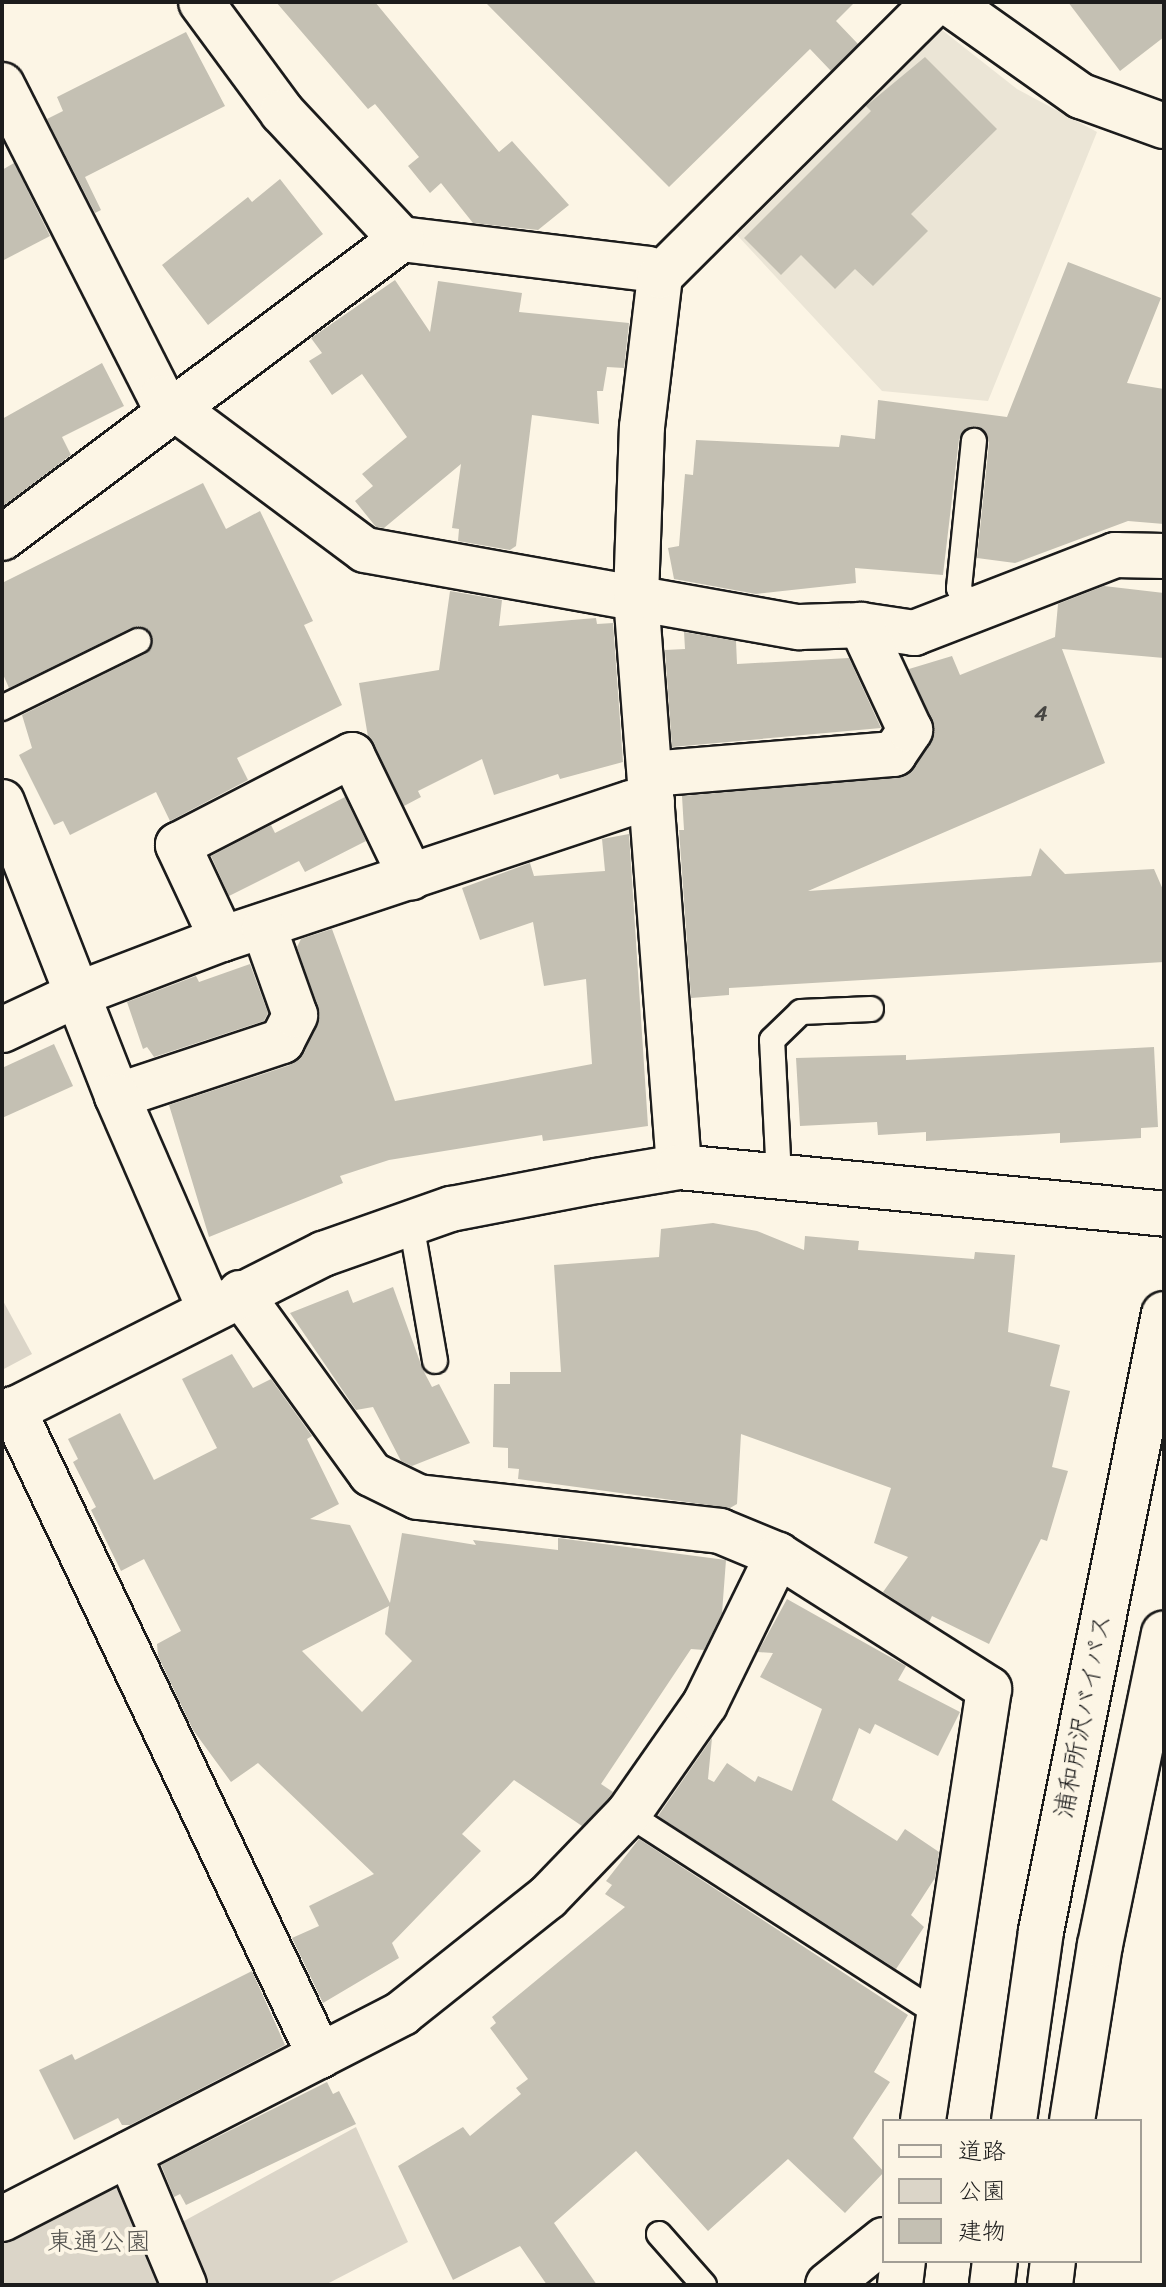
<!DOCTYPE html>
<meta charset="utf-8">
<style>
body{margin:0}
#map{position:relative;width:1166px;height:2287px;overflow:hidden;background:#fcf5e5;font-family:Sriracha,"Klee One",sans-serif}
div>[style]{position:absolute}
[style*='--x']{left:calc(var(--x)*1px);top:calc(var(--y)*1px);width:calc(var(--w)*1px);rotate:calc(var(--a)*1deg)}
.built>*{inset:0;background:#ebe5d6}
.green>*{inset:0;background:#dbd5c8}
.building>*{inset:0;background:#c4c0b3}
.roads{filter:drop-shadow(2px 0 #1c1c1c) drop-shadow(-2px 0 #1c1c1c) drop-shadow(0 2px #1c1c1c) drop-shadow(0 -2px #1c1c1c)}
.service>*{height:24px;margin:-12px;padding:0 12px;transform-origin:12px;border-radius:12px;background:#fcf5e5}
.minor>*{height:44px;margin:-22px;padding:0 22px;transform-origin:22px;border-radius:22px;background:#fcf5e5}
.tertiary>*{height:44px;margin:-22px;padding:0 22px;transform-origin:22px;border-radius:22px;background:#fcf5e5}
.trunk>*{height:44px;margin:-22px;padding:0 22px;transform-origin:22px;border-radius:22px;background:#fcf5e5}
span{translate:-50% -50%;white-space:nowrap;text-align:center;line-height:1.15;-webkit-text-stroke:8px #fcf5e5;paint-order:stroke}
.number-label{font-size:22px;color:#464542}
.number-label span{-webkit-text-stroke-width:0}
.street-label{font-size:26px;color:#1c1c1c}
.park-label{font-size:26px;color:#555450}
.frame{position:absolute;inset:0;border:4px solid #1c1c1c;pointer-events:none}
.legend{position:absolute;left:882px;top:2119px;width:260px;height:144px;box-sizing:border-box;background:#fcf5e5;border:2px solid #a29e95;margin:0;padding:10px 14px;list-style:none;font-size:24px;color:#1c1c1c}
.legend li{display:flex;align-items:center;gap:16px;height:40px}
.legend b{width:40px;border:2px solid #a29e95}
</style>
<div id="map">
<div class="built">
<i style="clip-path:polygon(942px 30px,1017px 89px,1097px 132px,988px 401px,882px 391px,737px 235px)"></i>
</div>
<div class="green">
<i style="clip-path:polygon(2px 1299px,32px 1354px,2px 1370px)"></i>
<i style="clip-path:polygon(356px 2127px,408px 2242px,325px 2285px,199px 2285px,173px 2227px)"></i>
<i style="clip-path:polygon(123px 2181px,168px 2285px,2px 2285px,2px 2242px)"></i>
</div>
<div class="building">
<i style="clip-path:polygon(276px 2px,375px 2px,499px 152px,512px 141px,569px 205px,538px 230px,473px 223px,441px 183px,430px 193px,408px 166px,419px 157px,375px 104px,368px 109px)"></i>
<i style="clip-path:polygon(485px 2px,855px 2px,836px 21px,858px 44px,831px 71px,810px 49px,669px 187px)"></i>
<i style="clip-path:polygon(1068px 2px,1164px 2px,1164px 37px,1120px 71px)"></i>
<i style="clip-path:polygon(186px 32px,225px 106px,85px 177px,101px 210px,95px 213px,47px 119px,63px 111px,57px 97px)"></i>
<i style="clip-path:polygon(925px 57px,997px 129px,911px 214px,928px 231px,873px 286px,855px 269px,835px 289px,801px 255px,781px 275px,744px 238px,871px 111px,866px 106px)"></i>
<i style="clip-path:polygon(14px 163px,50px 236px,2px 261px,2px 170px)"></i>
<i style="clip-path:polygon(280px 179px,323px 234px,208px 325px,162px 265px,248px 197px,252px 202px)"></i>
<i style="clip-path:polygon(1068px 262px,1161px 298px,1127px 383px,1164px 389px,1164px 524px,1128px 521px,1015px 563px,977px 558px,989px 443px,983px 429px,975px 426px,959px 439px,943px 575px,855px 568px,856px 583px,756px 594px,674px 579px,668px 548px,679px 546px,685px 474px,693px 475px,696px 440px,839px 447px,841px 435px,875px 439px,878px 400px,1007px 417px)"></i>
<i style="clip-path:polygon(395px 280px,430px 332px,438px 281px,522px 293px,519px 312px,629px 323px,624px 368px,607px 367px,603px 391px,597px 391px,599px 424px,532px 415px,516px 546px,510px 550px,458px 541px,459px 529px,452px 528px,461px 464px,384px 528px,376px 527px,355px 501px,373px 486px,362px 474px,407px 437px,362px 374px,332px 395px,309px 361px,322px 353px,311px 338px)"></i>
<i style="clip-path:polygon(102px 363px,124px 406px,62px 437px,71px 455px,2px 507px,2px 419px)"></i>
<i style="clip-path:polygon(203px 483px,226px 529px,260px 511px,313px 621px,304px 625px,342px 705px,237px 758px,248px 780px,170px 821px,156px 792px,70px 835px,63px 821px,54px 825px,19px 755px,32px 748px,22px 715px,145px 654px,152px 635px,146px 628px,131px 628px,9px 688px,2px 672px,2px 583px)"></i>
<i style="clip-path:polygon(1104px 586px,1164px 593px,1164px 658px,1062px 649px,1105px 763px,808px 891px,1031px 876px,1040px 848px,1065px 874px,1154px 869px,1164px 892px,1164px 962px,729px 988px,729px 995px,691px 998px,679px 830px,684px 830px,682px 796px,906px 776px,935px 731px,909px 669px,952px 656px,960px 675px,1055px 637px,1058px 604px)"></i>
<i style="clip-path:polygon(450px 591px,502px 600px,499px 626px,596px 618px,597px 624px,613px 623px,623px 762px,560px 779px,558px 774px,494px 795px,482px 759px,418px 791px,421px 797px,404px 806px,368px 737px,359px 683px,439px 670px)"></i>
<i style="clip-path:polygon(684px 632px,736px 641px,737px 664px,849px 658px,881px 728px,672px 747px,665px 650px,685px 649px)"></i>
<i style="clip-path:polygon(345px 797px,366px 841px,305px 872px,299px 861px,229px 896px,211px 856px,271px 825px,275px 833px)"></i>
<i style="clip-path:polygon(629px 834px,648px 1126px,543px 1141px,542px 1135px,389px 1160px,340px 1176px,343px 1183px,209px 1237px,169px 1105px,290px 1065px,304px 1053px,320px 1016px,297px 947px,301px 939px,332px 929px,395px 1101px,592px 1064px,586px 979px,544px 986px,533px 922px,480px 940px,462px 888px,530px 863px,534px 876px,605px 871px,602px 839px)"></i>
<i style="clip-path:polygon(250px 964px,268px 1013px,264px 1021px,154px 1057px,147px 1047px,143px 1049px,127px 1002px,196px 976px,199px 982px)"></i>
<i style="clip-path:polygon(54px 1044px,73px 1086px,2px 1118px,2px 1068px)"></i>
<i style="clip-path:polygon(1154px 1047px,1158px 1127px,1141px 1128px,1141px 1138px,1060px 1143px,1060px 1133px,926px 1141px,926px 1132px,878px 1135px,877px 1122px,800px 1126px,796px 1058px,906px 1055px,906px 1060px)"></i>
<i style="clip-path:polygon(713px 1223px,757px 1231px,804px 1250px,805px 1236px,859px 1241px,858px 1250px,974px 1259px,975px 1252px,1015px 1255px,1008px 1332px,1060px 1345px,1050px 1386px,1070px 1391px,1052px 1467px,1068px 1471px,1047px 1541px,1041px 1539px,989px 1644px,932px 1616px,929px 1622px,883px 1592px,908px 1557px,874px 1543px,891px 1488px,741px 1434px,737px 1504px,730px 1508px,518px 1479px,519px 1469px,508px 1468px,508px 1448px,493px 1447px,494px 1384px,510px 1384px,510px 1372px,561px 1372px,554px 1265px,659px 1257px,661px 1229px)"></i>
<i style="clip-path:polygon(393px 1287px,423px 1370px,432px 1387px,439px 1384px,470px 1443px,412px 1466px,401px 1461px,373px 1407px,356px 1410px,290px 1313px,348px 1290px,353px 1303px)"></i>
<i style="clip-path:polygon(evenodd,232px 1354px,253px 1388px,271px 1379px,312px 1436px,307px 1439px,339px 1504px,310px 1519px,350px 1525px,390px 1603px,402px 1533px,476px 1545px,473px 1540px,558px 1550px,558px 1538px,726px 1560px,722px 1613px,704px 1650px,691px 1649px,601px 1784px,613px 1792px,609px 1798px,582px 1826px,514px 1780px,462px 1834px,481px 1851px,392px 1943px,399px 1958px,323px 2003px,292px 1938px,319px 1926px,309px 1906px,374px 1874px,258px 1763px,231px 1782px,193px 1730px,158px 1656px,157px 1644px,181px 1631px,144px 1559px,121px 1571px,91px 1510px,96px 1507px,73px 1462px,78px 1459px,68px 1439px,120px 1413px,154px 1480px,217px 1448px,182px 1379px,232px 1354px,389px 1606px,385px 1634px,412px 1661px,362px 1712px,302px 1651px,389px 1606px)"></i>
<i style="clip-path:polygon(787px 1599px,906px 1666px,898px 1680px,960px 1712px,938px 1756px,875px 1724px,870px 1734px,859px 1728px,832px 1800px,897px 1841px,905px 1829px,939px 1852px,935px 1878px,911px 1915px,924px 1927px,896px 1969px,658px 1816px,712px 1738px,708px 1779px,714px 1782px,727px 1763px,755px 1782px,758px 1776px,792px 1791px,822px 1709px,760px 1677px,773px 1653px,758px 1652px)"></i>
<i style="clip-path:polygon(639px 1839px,908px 2015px,874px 2072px,890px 2082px,853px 2138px,884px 2172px,845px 2213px,788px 2159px,708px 2231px,636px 2151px,554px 2223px,597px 2285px,547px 2285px,520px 2246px,453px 2280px,398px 2166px,463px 2127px,470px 2136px,521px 2094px,516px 2088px,528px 2079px,490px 2028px,496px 2023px,492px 2017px,625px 1907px,605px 1894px,612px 1885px,606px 1881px)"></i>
<i style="clip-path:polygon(252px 1971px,285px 2045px,130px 2125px,122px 2125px,118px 2118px,74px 2140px,39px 2070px,72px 2054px,75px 2060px)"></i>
<i style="clip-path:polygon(327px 2082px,333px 2094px,339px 2091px,356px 2124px,186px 2205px,180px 2194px,174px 2197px,161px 2165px)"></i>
</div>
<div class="roads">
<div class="service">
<i style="--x:970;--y:611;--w:25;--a:-116"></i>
<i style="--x:959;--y:588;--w:148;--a:-84.2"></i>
<i style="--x:2;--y:708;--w:152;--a:-26.2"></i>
<i style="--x:779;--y:1177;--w:137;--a:-92.9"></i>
<i style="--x:772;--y:1040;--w:40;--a:-44"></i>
<i style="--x:801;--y:1012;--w:70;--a:-2.5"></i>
<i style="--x:411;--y:1223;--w:140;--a:80.1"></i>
<i style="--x:628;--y:1814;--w:373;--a:32.8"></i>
<i style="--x:659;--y:2234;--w:68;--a:48.6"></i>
</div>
<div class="minor">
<i style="--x:201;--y:2;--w:137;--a:53.6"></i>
<i style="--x:282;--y:112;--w:174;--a:46.9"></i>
<i style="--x:401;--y:239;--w:249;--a:6.9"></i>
<i style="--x:648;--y:269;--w:14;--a:30"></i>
<i style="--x:948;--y:2;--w:163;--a:35.3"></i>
<i style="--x:1081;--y:96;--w:88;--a:19.9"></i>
<i style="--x:2;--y:85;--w:351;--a:63.1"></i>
<i style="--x:161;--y:398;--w:254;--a:36.7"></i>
<i style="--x:365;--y:550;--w:441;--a:10.1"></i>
<i style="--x:799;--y:627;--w:62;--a:-1.8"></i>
<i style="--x:861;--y:625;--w:54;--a:8.6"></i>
<i style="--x:914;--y:633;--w:216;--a:-21.2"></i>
<i style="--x:1115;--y:555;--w:49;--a:1.2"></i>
<i style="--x:2;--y:538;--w:499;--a:-36.8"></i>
<i style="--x:650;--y:774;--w:245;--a:-4.7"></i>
<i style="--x:894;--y:754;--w:29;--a:-56"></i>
<i style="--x:910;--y:730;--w:116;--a:-115"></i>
<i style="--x:222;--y:939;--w:104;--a:-115.1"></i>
<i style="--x:178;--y:845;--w:196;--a:-27.3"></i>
<i style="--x:352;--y:755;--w:136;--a:64.2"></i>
<i style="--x:2;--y:1030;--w:84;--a:-25.3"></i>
<i style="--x:78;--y:994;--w:154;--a:-20.9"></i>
<i style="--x:222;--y:939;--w:431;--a:-18.4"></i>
<i style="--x:631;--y:803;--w:21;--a:-3"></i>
<i style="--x:117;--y:1096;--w:174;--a:-18.4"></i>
<i style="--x:282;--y:1041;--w:29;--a:-63"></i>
<i style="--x:295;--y:1015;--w:92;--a:-109.6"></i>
<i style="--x:679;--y:1167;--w:572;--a:-94.31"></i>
<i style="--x:636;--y:597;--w:170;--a:-88"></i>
<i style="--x:642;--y:427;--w:152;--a:-83.2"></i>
<i style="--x:660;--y:276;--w:388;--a:-44.9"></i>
<i style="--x:240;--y:1293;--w:223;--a:54.1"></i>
<i style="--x:371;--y:1474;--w:52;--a:26.1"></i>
<i style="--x:418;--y:1497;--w:304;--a:6.4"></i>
<i style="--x:720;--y:1531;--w:63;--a:22.5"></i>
<i style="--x:778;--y:1555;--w:250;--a:32.4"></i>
<i style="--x:989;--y:1689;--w:437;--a:98.7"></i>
<i style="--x:13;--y:1409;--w:716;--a:64.62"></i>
<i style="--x:129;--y:2154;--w:142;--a:67.2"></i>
<i style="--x:2;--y:2219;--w:450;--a:-27.2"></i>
<i style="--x:402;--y:2013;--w:186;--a:-38.5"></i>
<i style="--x:548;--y:1897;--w:115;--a:-46.1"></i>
<i style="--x:628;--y:1814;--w:134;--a:-55"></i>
<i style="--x:705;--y:1704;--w:166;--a:-63.9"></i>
<i style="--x:828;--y:2285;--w:72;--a:-38.8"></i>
<i style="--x:900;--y:2285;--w:24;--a:-83"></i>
</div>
<div class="tertiary">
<i style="--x:2;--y:802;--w:316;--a:68.6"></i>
<i style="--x:117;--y:1096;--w:231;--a:66.5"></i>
<i style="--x:2;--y:1416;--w:360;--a:-26.8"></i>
<i style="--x:323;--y:1254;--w:136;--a:-19.4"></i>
<i style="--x:451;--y:1209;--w:148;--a:-10.9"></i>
<i style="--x:596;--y:1181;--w:84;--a:-9.6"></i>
<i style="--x:679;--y:1167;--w:487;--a:5.5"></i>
</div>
<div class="trunk">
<i style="--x:1014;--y:2121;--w:192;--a:-81.9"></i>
<i style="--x:1041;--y:1931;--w:629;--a:-78.73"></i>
<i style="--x:1072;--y:2121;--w:178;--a:-81"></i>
<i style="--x:1100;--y:1945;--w:318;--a:-78.4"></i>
<i style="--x:992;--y:2285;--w:24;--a:-83"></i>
<i style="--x:1050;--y:2285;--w:24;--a:-83"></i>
</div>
</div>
<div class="number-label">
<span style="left:1041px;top:714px">4</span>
</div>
<div class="street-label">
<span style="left:1083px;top:1716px;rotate:-79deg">浦和所沢バイパス</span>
</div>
<div class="park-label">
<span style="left:99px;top:2242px">東通公園</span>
</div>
<div class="frame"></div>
<ul class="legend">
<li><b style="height:10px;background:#fcf5e5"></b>道路</li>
<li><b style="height:22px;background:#dbd5c8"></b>公園</li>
<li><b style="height:22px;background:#c4c0b3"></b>建物</li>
</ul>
</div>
